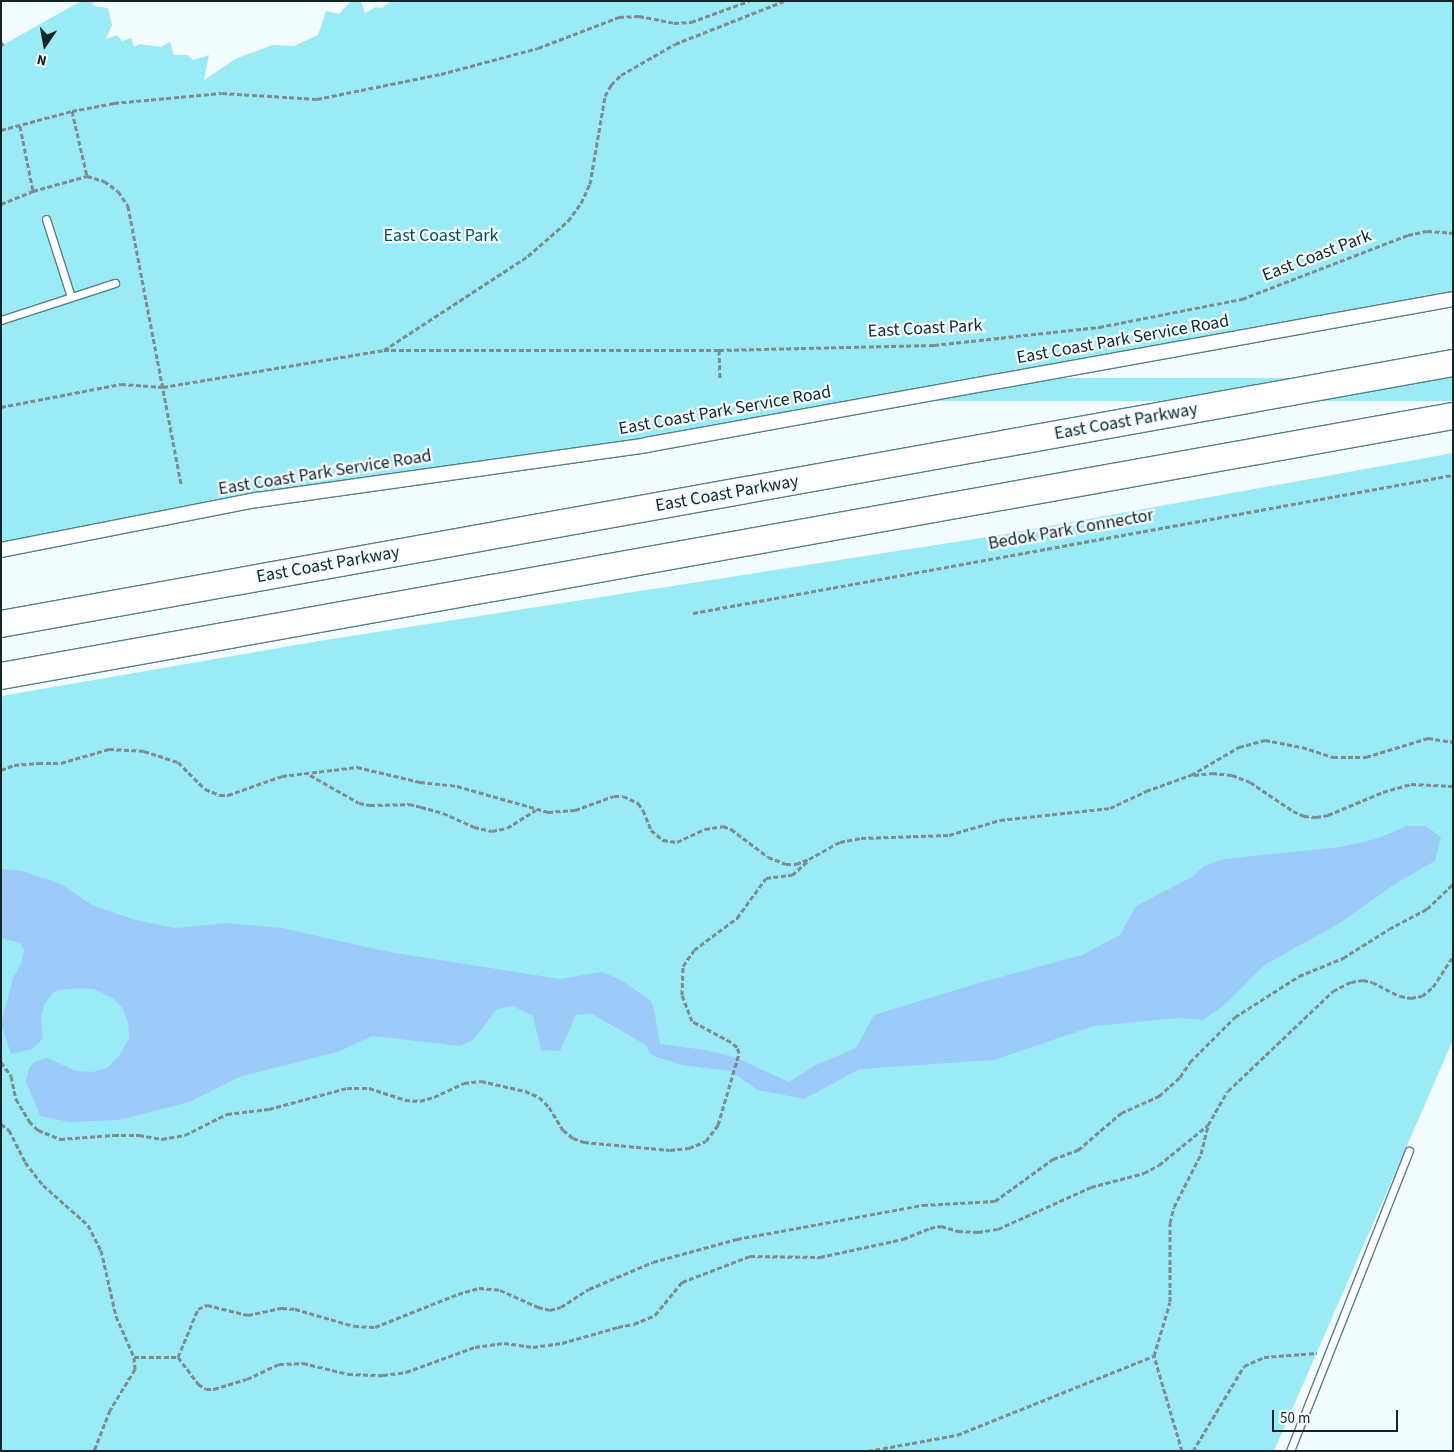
<!DOCTYPE html>
<style>
body{margin:0}
#map{position:relative;width:1454px;height:1452px;overflow:hidden;background:#f3fcfe;font-family:"Source Sans 3",sans-serif}
div>[style]{position:absolute}
[style*='--x']{left:calc(var(--x)*1px);top:calc(var(--y)*1px);width:calc(var(--w)*1px);rotate:calc(var(--a)*1deg)}
.green>*{inset:0;background:#9aebf6;transform-origin:0 0}
.water>*{inset:0;background:#9dcbf9}
.path>*{height:3px;margin-top:-1.5px;transform-origin:0;background:repeating-linear-gradient(90deg,#7e8c8e 0 5px,transparent 0 7.5px)}
.roads{filter:drop-shadow(1px 0 #558086) drop-shadow(-1px 0 #558086) drop-shadow(0 1px #558086) drop-shadow(0 -1px #558086)}
.lane>*{height:7px;margin:-3.5px;padding:0 3.5px;transform-origin:3.5px;border-radius:3.5px;background:#fff}
.street>*{height:14px;margin:-7px;padding:0 7px;transform-origin:7px;border-radius:7px;background:#fff}
.highway>*{height:26px;margin:-13px;padding:0 13px;transform-origin:13px;border-radius:13px;background:#fff}
span{translate:-50% -50%;white-space:nowrap;text-align:center;line-height:1.15;-webkit-text-stroke:4.5px #f3fcfe;paint-order:stroke}
.park-label{font-size:18px;color:#045159}
.street-label{font-size:18px;color:#142628}
.frame{position:absolute;inset:0;border:2px solid #142628;pointer-events:none}
.north{position:absolute;left:20px;top:20px;width:50px;height:50px;-webkit-text-stroke:4px #f3fcfe;paint-order:stroke;rotate:192deg;font-size:14px;font-weight:700;line-height:20px;text-align:center;color:#142628}
.north::after{content:'';display:block;margin:auto;width:18px;height:22px;background:#142628;clip-path:polygon(50% 0,100% 100%,50% 72%,0 100%)}
.scale{position:absolute;left:1272px;top:1410px;width:126px;height:22px;box-sizing:border-box;border:2px solid #142628;border-top:0;padding-left:6px;font-size:15px;line-height:18px;white-space:nowrap;color:#142628;-webkit-text-stroke:4px #f3fcfe;paint-order:stroke}
</style>
<div id="map">
<div class="green">
<i style="clip-path:polygon(81px 1px,92px 1px,94px 6px,108px 8px,112px 25px,106px 39px,117px 35px,122px 41px,131px 38px,134px 47px,139px 44px,161px 47px,170px 42px,174px 55px,187px 55px,193px 60px,209px 55px,204px 80px,237px 58px,273px 45px,294px 46px,318px 35px,326px 11px,339px 14px,351px 1px,361px 1px,365px 13px,376px 7px,382px 8px,391px 1px,1453px 1px,1453px 291px,605px 453px,1px 546px,1px 46px)"></i>
<i style="left:1453px;top:378px;width:23px;height:1475px;rotate:90deg"></i>
<i style="clip-path:polygon(1453px 453px,1453px 1040px,1274px 1451px,1px 1451px,1px 696px,319px 641px,1000px 535px)"></i>
</div>
<div class="water">
<i style="clip-path:polygon(1407px 826px,1426px 826px,1441px 837px,1435px 861px,1395px 884px,1340px 923px,1264px 965px,1223px 1006px,1203px 1020px,1178px 1018px,1094px 1026px,994px 1060px,860px 1069px,804px 1099px,758px 1090px,730px 1071px,682px 1065px,657px 1057px,650px 1054px,646px 1045px,592px 1014px,576px 1015px,560px 1051px,541px 1050px,533px 1016px,513px 1006px,497px 1009px,473px 1040px,460px 1046px,372px 1036px,340px 1051px,239px 1077px,189px 1102px,119px 1120px,69px 1122px,40px 1116px,26px 1081px,29px 1068px,34px 1062px,47px 1058px,76px 1071px,93px 1072px,107px 1068px,119px 1056px,129px 1038px,128px 1022px,123px 1009px,113px 998px,94px 989px,80px 988px,59px 990px,53px 993px,44px 1004px,41px 1020px,43px 1037px,40px 1042px,32px 1049px,11px 1054px,1px 1024px,13px 978px,21px 964px,24px 951px,20px 943px,1px 938px,1px 869px,22px 871px,61px 884px,92px 905px,136px 920px,175px 928px,227px 923px,282px 928px,389px 952px,560px 979px,602px 972px,621px 980px,650px 1000px,654px 1009px,660px 1044px,706px 1050px,737px 1058px,789px 1082px,814px 1066px,856px 1048px,874px 1015px,982px 982px,1082px 955px,1120px 935px,1136px 906px,1192px 877px,1204px 866px,1224px 859px,1340px 847px,1376px 839px)"></i>
</div>
<div class="path">
<i style="--x:1;--y:42;--w:4;--a:56"></i>
<i style="--x:72;--y:111;--w:67;--a:77"></i>
<i style="--x:20;--y:126;--w:66;--a:78.7"></i>
<i style="--x:1;--y:130;--w:73;--a:-15"></i>
<i style="--x:72;--y:111;--w:43;--a:-10.8"></i>
<i style="--x:114;--y:103;--w:108;--a:-5.3"></i>
<i style="--x:222;--y:93;--w:95;--a:3.6"></i>
<i style="--x:317;--y:99;--w:126;--a:-11.4"></i>
<i style="--x:441;--y:74;--w:100;--a:-15"></i>
<i style="--x:538;--y:48;--w:87;--a:-20.9"></i>
<i style="--x:619;--y:17;--w:20;--a:-3"></i>
<i style="--x:639;--y:16;--w:36;--a:11"></i>
<i style="--x:674;--y:23;--w:17;--a:-3"></i>
<i style="--x:691;--y:22;--w:62;--a:-19.9"></i>
<i style="--x:1;--y:204;--w:35;--a:-22"></i>
<i style="--x:33;--y:191;--w:56;--a:-15.5"></i>
<i style="--x:87;--y:176;--w:18;--a:16"></i>
<i style="--x:104;--y:181;--w:17;--a:36"></i>
<i style="--x:118;--y:191;--w:18;--a:56"></i>
<i style="--x:128;--y:206;--w:284;--a:79.2"></i>
<i style="--x:384;--y:350;--w:172;--a:-33.1"></i>
<i style="--x:528;--y:256;--w:53;--a:-41.2"></i>
<i style="--x:568;--y:221;--w:22;--a:-54"></i>
<i style="--x:581;--y:203;--w:21;--a:-65"></i>
<i style="--x:590;--y:184;--w:89;--a:-80.3"></i>
<i style="--x:605;--y:96;--w:13;--a:-61"></i>
<i style="--x:611;--y:85;--w:14;--a:-45"></i>
<i style="--x:621;--y:75;--w:62;--a:-29.9"></i>
<i style="--x:675;--y:44;--w:117;--a:-21.5"></i>
<i style="--x:719;--y:350;--w:29;--a:88"></i>
<i style="--x:1;--y:407;--w:122;--a:-10.9"></i>
<i style="--x:121;--y:384;--w:42;--a:4.1"></i>
<i style="--x:163;--y:387;--w:224;--a:-9.5"></i>
<i style="--x:384;--y:350;--w:335;--a:0"></i>
<i style="--x:719;--y:350;--w:215;--a:-1.3"></i>
<i style="--x:934;--y:345;--w:166;--a:-6.2"></i>
<i style="--x:1099;--y:327;--w:146;--a:-11.1"></i>
<i style="--x:1242;--y:299;--w:178;--a:-21.1"></i>
<i style="--x:1408;--y:235;--w:19;--a:-12"></i>
<i style="--x:1427;--y:231;--w:26;--a:4"></i>
<i style="--x:693;--y:613;--w:772;--a:-10.29"></i>
<i style="--x:1;--y:770;--w:14;--a:-21"></i>
<i style="--x:14;--y:765;--w:24;--a:-5"></i>
<i style="--x:38;--y:763;--w:23;--a:0"></i>
<i style="--x:61;--y:763;--w:50;--a:-16.3"></i>
<i style="--x:109;--y:749;--w:35;--a:3"></i>
<i style="--x:144;--y:751;--w:36;--a:18"></i>
<i style="--x:178;--y:762;--w:38;--a:45"></i>
<i style="--x:205;--y:789;--w:16;--a:22"></i>
<i style="--x:220;--y:795;--w:8;--a:0"></i>
<i style="--x:228;--y:795;--w:57;--a:-19.4"></i>
<i style="--x:282;--y:776;--w:76;--a:-6.8"></i>
<i style="--x:357;--y:767;--w:65;--a:13.4"></i>
<i style="--x:420;--y:782;--w:37;--a:6"></i>
<i style="--x:457;--y:786;--w:95;--a:15.9"></i>
<i style="--x:548;--y:812;--w:27;--a:-4"></i>
<i style="--x:575;--y:810;--w:41;--a:-19.7"></i>
<i style="--x:614;--y:796;--w:9;--a:0"></i>
<i style="--x:623;--y:796;--w:17;--a:25"></i>
<i style="--x:638;--y:803;--w:9;--a:54"></i>
<i style="--x:643;--y:810;--w:22;--a:68"></i>
<i style="--x:651;--y:830;--w:16;--a:40"></i>
<i style="--x:663;--y:840;--w:14;--a:8"></i>
<i style="--x:677;--y:842;--w:31;--a:-25"></i>
<i style="--x:705;--y:829;--w:18;--a:-9"></i>
<i style="--x:723;--y:826;--w:9;--a:21"></i>
<i style="--x:731;--y:829;--w:46;--a:37.1"></i>
<i style="--x:768;--y:857;--w:19;--a:21"></i>
<i style="--x:786;--y:864;--w:10;--a:0"></i>
<i style="--x:796;--y:864;--w:14;--a:-21"></i>
<i style="--x:809;--y:859;--w:35;--a:-29"></i>
<i style="--x:840;--y:842;--w:21;--a:-11"></i>
<i style="--x:861;--y:838;--w:88;--a:-2"></i>
<i style="--x:949;--y:835;--w:53;--a:-16.4"></i>
<i style="--x:1000;--y:820;--w:111;--a:-6.2"></i>
<i style="--x:1110;--y:808;--w:40;--a:-25"></i>
<i style="--x:1146;--y:791;--w:48;--a:-19.6"></i>
<i style="--x:1191;--y:775;--w:56;--a:-30.3"></i>
<i style="--x:1239;--y:747;--w:27;--a:-15"></i>
<i style="--x:1265;--y:740;--w:38;--a:11"></i>
<i style="--x:1302;--y:747;--w:33;--a:18"></i>
<i style="--x:1333;--y:757;--w:33;--a:0"></i>
<i style="--x:1366;--y:757;--w:65;--a:-17"></i>
<i style="--x:1428;--y:738;--w:25;--a:9"></i>
<i style="--x:310;--y:775;--w:56;--a:29.7"></i>
<i style="--x:359;--y:803;--w:11;--a:10"></i>
<i style="--x:370;--y:805;--w:39;--a:-1"></i>
<i style="--x:409;--y:804;--w:12;--a:14"></i>
<i style="--x:421;--y:807;--w:23;--a:15"></i>
<i style="--x:443;--y:813;--w:34;--a:24"></i>
<i style="--x:474;--y:827;--w:18;--a:13"></i>
<i style="--x:492;--y:831;--w:15;--a:-11"></i>
<i style="--x:507;--y:828;--w:34;--a:-32"></i>
<i style="--x:1194;--y:775;--w:18;--a:-6"></i>
<i style="--x:1212;--y:773;--w:20;--a:6"></i>
<i style="--x:1232;--y:775;--w:19;--a:21"></i>
<i style="--x:1250;--y:782;--w:52;--a:34"></i>
<i style="--x:1293;--y:811;--w:12;--a:24"></i>
<i style="--x:1304;--y:816;--w:12;--a:5"></i>
<i style="--x:1316;--y:817;--w:12;--a:-9"></i>
<i style="--x:1328;--y:815;--w:60;--a:-22.7"></i>
<i style="--x:1383;--y:792;--w:29;--a:-16"></i>
<i style="--x:1411;--y:784;--w:42;--a:2.7"></i>
<i style="--x:1;--y:1062;--w:17;--a:54"></i>
<i style="--x:11;--y:1076;--w:24;--a:78"></i>
<i style="--x:16;--y:1099;--w:26;--a:59"></i>
<i style="--x:29;--y:1121;--w:13;--a:45"></i>
<i style="--x:38;--y:1130;--w:24;--a:22"></i>
<i style="--x:60;--y:1139;--w:54;--a:-4.2"></i>
<i style="--x:114;--y:1135;--w:25;--a:0"></i>
<i style="--x:139;--y:1135;--w:23;--a:10"></i>
<i style="--x:162;--y:1139;--w:23;--a:-10"></i>
<i style="--x:185;--y:1135;--w:47;--a:-26.6"></i>
<i style="--x:227;--y:1114;--w:42;--a:-6.8"></i>
<i style="--x:269;--y:1109;--w:81;--a:-15.1"></i>
<i style="--x:347;--y:1088;--w:22;--a:0"></i>
<i style="--x:369;--y:1088;--w:38;--a:18"></i>
<i style="--x:405;--y:1100;--w:15;--a:4"></i>
<i style="--x:420;--y:1101;--w:15;--a:-16"></i>
<i style="--x:434;--y:1097;--w:33;--a:-25"></i>
<i style="--x:464;--y:1083;--w:17;--a:-7"></i>
<i style="--x:481;--y:1081;--w:45;--a:12.8"></i>
<i style="--x:525;--y:1091;--w:15;--a:23"></i>
<i style="--x:539;--y:1097;--w:14;--a:45"></i>
<i style="--x:549;--y:1107;--w:27;--a:59"></i>
<i style="--x:563;--y:1130;--w:13;--a:39"></i>
<i style="--x:573;--y:1138;--w:12;--a:20"></i>
<i style="--x:584;--y:1142;--w:86;--a:5.3"></i>
<i style="--x:670;--y:1150;--w:19;--a:-6"></i>
<i style="--x:689;--y:1148;--w:18;--a:-22"></i>
<i style="--x:706;--y:1141;--w:20;--a:-53"></i>
<i style="--x:718;--y:1125;--w:75;--a:-73.7"></i>
<i style="--x:739;--y:1053;--w:6;--a:-108"></i>
<i style="--x:737;--y:1047;--w:8;--a:-140"></i>
<i style="--x:731;--y:1042;--w:44;--a:-151.7"></i>
<i style="--x:692;--y:1021;--w:28;--a:-111"></i>
<i style="--x:682;--y:995;--w:29;--a:-88"></i>
<i style="--x:683;--y:966;--w:19;--a:-55"></i>
<i style="--x:694;--y:950;--w:54;--a:-36.7"></i>
<i style="--x:737;--y:918;--w:49;--a:-54.1"></i>
<i style="--x:766;--y:878;--w:26;--a:-7"></i>
<i style="--x:792;--y:875;--w:21;--a:-41"></i>
<i style="--x:1;--y:1124;--w:10;--a:37"></i>
<i style="--x:9;--y:1130;--w:36;--a:63"></i>
<i style="--x:25;--y:1162;--w:29;--a:52"></i>
<i style="--x:43;--y:1185;--w:60;--a:41.6"></i>
<i style="--x:88;--y:1225;--w:28;--a:63"></i>
<i style="--x:101;--y:1250;--w:68;--a:77.2"></i>
<i style="--x:116;--y:1316;--w:45;--a:66.3"></i>
<i style="--x:134;--y:1357;--w:12;--a:85"></i>
<i style="--x:135;--y:1369;--w:48;--a:121.4"></i>
<i style="--x:110;--y:1410;--w:44;--a:111.3"></i>
<i style="--x:134;--y:1357;--w:44;--a:0"></i>
<i style="--x:178;--y:1357;--w:52;--a:-67.4"></i>
<i style="--x:198;--y:1309;--w:10;--a:-24"></i>
<i style="--x:207;--y:1305;--w:42;--a:13.7"></i>
<i style="--x:248;--y:1315;--w:35;--a:-12"></i>
<i style="--x:282;--y:1308;--w:13;--a:4"></i>
<i style="--x:295;--y:1309;--w:61;--a:16.1"></i>
<i style="--x:354;--y:1326;--w:21;--a:3"></i>
<i style="--x:375;--y:1327;--w:89;--a:-21.7"></i>
<i style="--x:458;--y:1294;--w:22;--a:-16"></i>
<i style="--x:479;--y:1288;--w:21;--a:5"></i>
<i style="--x:500;--y:1290;--w:42;--a:24.1"></i>
<i style="--x:538;--y:1307;--w:12;--a:14"></i>
<i style="--x:550;--y:1310;--w:11;--a:-15"></i>
<i style="--x:561;--y:1307;--w:33;--a:-33"></i>
<i style="--x:589;--y:1289;--w:69;--a:-22.9"></i>
<i style="--x:653;--y:1262;--w:87;--a:-15.3"></i>
<i style="--x:737;--y:1239;--w:189;--a:-10.4"></i>
<i style="--x:923;--y:1205;--w:72;--a:-3.2"></i>
<i style="--x:995;--y:1201;--w:72;--a:-35.9"></i>
<i style="--x:1053;--y:1159;--w:27;--a:-20"></i>
<i style="--x:1078;--y:1150;--w:57;--a:-40.7"></i>
<i style="--x:1121;--y:1113;--w:42;--a:-24.1"></i>
<i style="--x:1159;--y:1096;--w:28;--a:-42"></i>
<i style="--x:1180;--y:1077;--w:18;--a:-56"></i>
<i style="--x:1190;--y:1062;--w:64;--a:-45"></i>
<i style="--x:1235;--y:1017;--w:76;--a:-32.6"></i>
<i style="--x:1299;--y:976;--w:48;--a:-22.2"></i>
<i style="--x:1343;--y:958;--w:54;--a:-32.2"></i>
<i style="--x:1389;--y:929;--w:43;--a:-27.8"></i>
<i style="--x:1427;--y:909;--w:36;--a:-44"></i>
<i style="--x:178;--y:1357;--w:34;--a:53"></i>
<i style="--x:198;--y:1384;--w:9;--a:32"></i>
<i style="--x:206;--y:1389;--w:8;--a:0"></i>
<i style="--x:214;--y:1389;--w:34;--a:-17"></i>
<i style="--x:247;--y:1379;--w:35;--a:-25"></i>
<i style="--x:279;--y:1364;--w:24;--a:-2"></i>
<i style="--x:303;--y:1363;--w:46;--a:13.7"></i>
<i style="--x:348;--y:1374;--w:35;--a:2"></i>
<i style="--x:383;--y:1375;--w:23;--a:-7"></i>
<i style="--x:406;--y:1372;--w:73;--a:-19.9"></i>
<i style="--x:475;--y:1347;--w:29;--a:-8"></i>
<i style="--x:504;--y:1343;--w:29;--a:8"></i>
<i style="--x:533;--y:1347;--w:29;--a:-8"></i>
<i style="--x:562;--y:1343;--w:58;--a:-15.9"></i>
<i style="--x:618;--y:1327;--w:16;--a:-11"></i>
<i style="--x:634;--y:1324;--w:23;--a:-23"></i>
<i style="--x:655;--y:1315;--w:43;--a:-50.7"></i>
<i style="--x:682;--y:1282;--w:73;--a:-20.9"></i>
<i style="--x:750;--y:1256;--w:70;--a:0.8"></i>
<i style="--x:820;--y:1257;--w:85;--a:-12.2"></i>
<i style="--x:903;--y:1239;--w:29;--a:-22"></i>
<i style="--x:930;--y:1228;--w:11;--a:-10"></i>
<i style="--x:941;--y:1226;--w:18;--a:16"></i>
<i style="--x:958;--y:1231;--w:20;--a:3"></i>
<i style="--x:978;--y:1232;--w:20;--a:-9"></i>
<i style="--x:998;--y:1229;--w:102;--a:-24.3"></i>
<i style="--x:1091;--y:1187;--w:55;--a:-14.8"></i>
<i style="--x:1144;--y:1173;--w:17;--a:-28"></i>
<i style="--x:1159;--y:1165;--w:63;--a:-39.2"></i>
<i style="--x:868;--y:1451;--w:90;--a:-10.2"></i>
<i style="--x:957;--y:1435;--w:212;--a:-21.9"></i>
<i style="--x:1182;--y:1451;--w:99;--a:-106.4"></i>
<i style="--x:1154;--y:1356;--w:56;--a:-73.5"></i>
<i style="--x:1170;--y:1302;--w:79;--a:-90"></i>
<i style="--x:1170;--y:1223;--w:16;--a:-76"></i>
<i style="--x:1174;--y:1207;--w:59;--a:-63"></i>
<i style="--x:1201;--y:1154;--w:30;--a:-76"></i>
<i style="--x:1208;--y:1125;--w:39;--a:-60"></i>
<i style="--x:1228;--y:1091;--w:145;--a:-43.6"></i>
<i style="--x:1333;--y:991;--w:20;--a:-27"></i>
<i style="--x:1351;--y:982;--w:12;--a:-9"></i>
<i style="--x:1363;--y:980;--w:9;--a:13"></i>
<i style="--x:1372;--y:982;--w:31;--a:27"></i>
<i style="--x:1400;--y:996;--w:11;--a:10"></i>
<i style="--x:1411;--y:998;--w:11;--a:-10"></i>
<i style="--x:1422;--y:996;--w:14;--a:-39"></i>
<i style="--x:1433;--y:987;--w:37;--a:-57"></i>
<i style="--x:1193;--y:1451;--w:99;--a:-59"></i>
<i style="--x:1244;--y:1366;--w:22;--a:-24"></i>
<i style="--x:1264;--y:1357;--w:53;--a:-4.3"></i>
</div>
<div class="roads">
<div class="lane">
<i style="--x:46;--y:219;--w:82;--a:72.2"></i>
<i style="--x:1;--y:320;--w:120;--a:-18"></i>
<i style="--x:1290;--y:1451;--w:323;--a:-68.4"></i>
</div>
<div class="street">
<i style="--x:1;--y:550;--w:261;--a:-11.1"></i>
<i style="--x:257;--y:500;--w:393;--a:-8"></i>
<i style="--x:646;--y:445;--w:820;--a:-10.25"></i>
</div>
<div class="highway">
<i style="--x:1;--y:624;--w:1475;--a:-10.19"></i>
<i style="--x:1;--y:676;--w:1475;--a:-10.15"></i>
</div>
</div>
<div class="park-label">
<span style="left:441px;top:236px">East Coast Park</span>
</div>
<div class="street-label">
<span style="left:1317px;top:256px;rotate:-21deg">East Coast Park</span>
<span style="left:925px;top:329px;rotate:-3deg">East Coast Park</span>
<span style="left:1123px;top:340px;rotate:-10deg">East Coast Park Service Road</span>
<span style="left:725px;top:411px;rotate:-10deg">East Coast Park Service Road</span>
<span style="left:1126px;top:422px;rotate:-10deg">East Coast Parkway</span>
<span style="left:325px;top:473px;rotate:-9deg">East Coast Park Service Road</span>
<span style="left:727px;top:494px;rotate:-10deg">East Coast Parkway</span>
<span style="left:1071px;top:530px;rotate:-10deg">Bedok Park Connector</span>
<span style="left:328px;top:565px;rotate:-10deg">East Coast Parkway</span>
</div>
<div class="frame"></div>
<div class="north">N</div>
<div class="scale">50 m</div>
</div>
